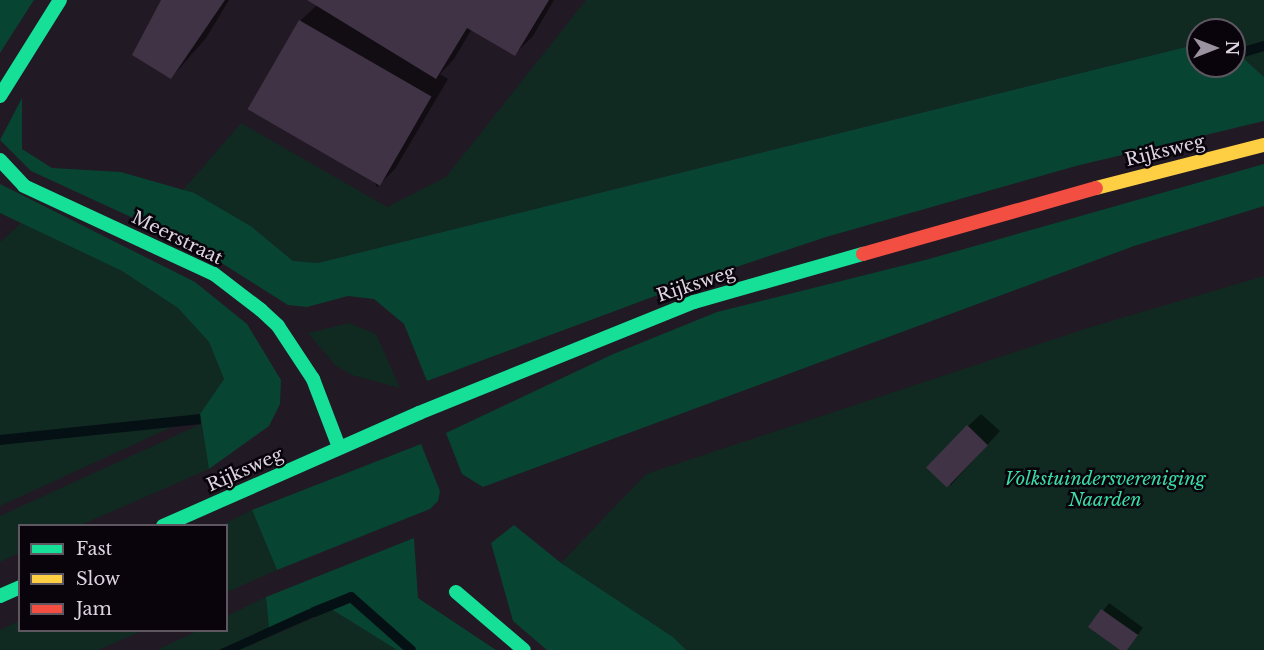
<!DOCTYPE html>
<style>
body{margin:0}
#map{position:relative;width:1264px;height:650px;overflow:hidden;background:#211924;font-family:"Libre Baskerville",serif}
div>[style]{position:absolute}
[style*='--x']{left:calc(var(--x)*1px);top:calc(var(--y)*1px);width:calc(var(--w)*1px);rotate:calc(var(--a)*1deg)}
.green>*{inset:0;background:#102a21}
.forest>*{inset:0;background:#084432}
.water>*{inset:0;background:#051015;transform-origin:0 0}
.shadow>*{inset:0;background:#0007;transform-origin:0 0}
.stream>*{height:10px;margin:-5px;padding:0 5px;transform-origin:5px;border-radius:5px;background:#051015}
.building>*{inset:0;background:#403345;transform-origin:0 0}
.fast>*{height:14px;margin:-7px;padding:0 7px;transform-origin:7px;border-radius:7px;background:#16e098}
.slow>*{height:14px;margin:-7px;padding:0 7px;transform-origin:7px;border-radius:7px;background:#ffcf43}
.jam>*{height:14px;margin:-7px;padding:0 7px;transform-origin:7px;border-radius:7px;background:#f24e42}
span{translate:-50% -50%;white-space:nowrap;text-align:center;line-height:1.15;-webkit-text-stroke:5px #09040b;paint-order:stroke}
.street-label{font-size:18px;color:#ddd4e1}
.park-label{font-size:18px;color:#38dda4;font-style:italic}
.legend{position:absolute;left:18px;top:524px;width:210px;height:108px;box-sizing:border-box;background:#09040b;border:2px solid #5e5761;margin:0;padding:8px 10px;list-style:none;font-size:18px;color:#ddd4e1}
.legend li{display:flex;align-items:center;gap:12px;height:30px}
.legend b{width:30px;border:2px solid #5e5761}
.north{position:absolute;left:1186px;top:18px;width:60px;height:60px;box-sizing:border-box;background:#09040b;border:2px solid #5e5761;border-radius:50%;rotate:90deg;font-size:16px;font-weight:700;line-height:24px;text-align:center;color:#ddd4e1}
.north::after{content:'';display:block;margin:auto;width:21px;height:27px;background:#9b939f;clip-path:polygon(50% 0,100% 100%,50% 72%,0 100%)}
</style>
<div id="map">
<div class="green">
<i style="clip-path:polygon(586px 0,1264px 0,1264px 77px,1234px 50px,1234px 30px,1198px 30px,1198px 44px,318px 263px,293px 261px,252px 227px,183px 190px,241px 123px,387px 207px,446px 177px)"></i>
<i style="clip-path:polygon(21px 223px,122px 271px,178px 308px,209px 342px,224px 379px,200px 414px,0 506px,0 242px)"></i>
<i style="clip-path:polygon(1264px 276px,1264px 650px,686px 650px,673px 637px,561px 563px,646px 474px,1091px 327px)"></i>
<i style="clip-path:polygon(349px 323px,376px 334px,400px 388px,352px 375px,335px 365px,308px 333px)"></i>
<i style="clip-path:polygon(201px 424px,209px 469px,81px 525px,20px 526px,19px 553px,0 562px,0 516px)"></i>
<i style="clip-path:polygon(252px 510px,277px 570px,227px 592px,226px 526px,220px 526px)"></i>
<i style="clip-path:polygon(266px 597px,269px 628px,219px 650px,157px 650px,197px 631px,226px 630px,227px 616px)"></i>
<i style="clip-path:polygon(323px 604px,397px 650px,239px 650px,318px 616px,309px 609px)"></i>
<i style="clip-path:polygon(19px 621px,20px 630px,142px 631px,98px 650px,0 650px,0 630px)"></i>
</div>
<div class="forest">
<i style="clip-path:polygon(0 0,34px 0,0 53px)"></i>
<i style="clip-path:polygon(1198px 44px,1198px 66px,1234px 66px,1234px 50px,1264px 77px,1264px 121px,1076px 166px,826px 237px,709px 276px,427px 381px,404px 324px,374px 299px,348px 296px,307px 307px,288px 305px,196px 247px,31px 171px,0 140px,22px 98px,22px 149px,52px 168px,121px 172px,194px 193px,252px 227px,293px 261px,318px 263px)"></i>
<i style="clip-path:polygon(1264px 164px,1264px 206px,1134px 246px,483px 487px,462px 474px,446px 433px,611px 355px,717px 312px,929px 259px)"></i>
<i style="clip-path:polygon(0 184px,195px 282px,247px 324px,281px 380px,280px 404px,269px 426px,209px 469px,200px 414px,224px 379px,209px 342px,178px 308px,122px 271px,0 213px)"></i>
<i style="clip-path:polygon(421px 444px,440px 491px,438px 501px,430px 509px,277px 570px,252px 510px)"></i>
<i style="clip-path:polygon(514px 525px,561px 563px,673px 637px,686px 650px,547px 650px,513px 621px,491px 543px)"></i>
<i style="clip-path:polygon(414px 538px,418px 598px,496px 650px,397px 650px,323px 604px,269px 628px,266px 597px)"></i>
</div>
<div class="water">
<i style="left:200px;top:414px;width:10px;height:220px;rotate:84deg"></i>
<i style="clip-path:polygon(309px 609px,318px 615px,239px 650px,219px 650px)"></i>
</div>
<div class="shadow">
<i style="clip-path:polygon(163px 0,229px 0,206px 38px,171px 78px,148px 24px)"></i>
<i style="clip-path:polygon(309px 0,554px 0,533px 36px,515px 54px,472px 29px,454px 59px,440px 74px,448px 79px,395px 169px,377px 187px,300px 21px,317px 5px)"></i>
<i style="clip-path:polygon(981px 414px,1000px 431px,950px 486px,968px 426px)"></i>
<i style="left:1109px;top:603px;width:42px;height:31px;rotate:36deg"></i>
</div>
<div class="stream">
<i style="--x:1234;--y:55;--w:31;--a:-17"></i>
<i style="--x:314;--y:612;--w:40;--a:-22"></i>
<i style="--x:351;--y:597;--w:80;--a:41.5"></i>
</div>
<div class="building">
<i style="clip-path:polygon(161px 0,225px 0,171px 79px,132px 55px)"></i>
<i style="clip-path:polygon(307px 0,549px 0,515px 56px,467px 28px,436px 79px)"></i>
<i style="left:299px;top:20px;width:153px;height:103px;rotate:30deg"></i>
<i style="left:967px;top:425px;width:29px;height:59px;rotate:44deg"></i>
<i style="clip-path:polygon(1101px 609px,1138px 635px,1127px 650px,1120px 650px,1088px 627px)"></i>
</div>
<div class="fast">
<i style="--x:0;--y:96;--w:113;--a:-58"></i>
<i style="--x:0;--y:160;--w:35;--a:47"></i>
<i style="--x:24;--y:186;--w:209;--a:24.9"></i>
<i style="--x:214;--y:274;--w:59;--a:37.5"></i>
<i style="--x:261;--y:310;--w:23;--a:43"></i>
<i style="--x:278;--y:326;--w:64;--a:56.6"></i>
<i style="--x:313;--y:379;--w:73;--a:69.1"></i>
<i style="--x:163;--y:526;--w:280;--a:-23.8"></i>
<i style="--x:419;--y:413;--w:297;--a:-22"></i>
<i style="--x:694;--y:302;--w:176;--a:-15.9"></i>
<i style="--x:456;--y:592;--w:89;--a:40.5"></i>
<i style="--x:0;--y:596;--w:22;--a:-24"></i>
</div>
<div class="slow">
<i style="--x:1096;--y:188;--w:173;--a:-14.4"></i>
</div>
<div class="jam">
<i style="--x:863;--y:254;--w:242;--a:-15.8"></i>
</div>
<div class="street-label">
<span style="left:1165px;top:151px;rotate:-14deg">Rijksweg</span>
<span style="left:177px;top:238px;rotate:26deg">Meerstraat</span>
<span style="left:696px;top:284px;rotate:-18deg">Rijksweg</span>
<span style="left:245px;top:470px;rotate:-24deg">Rijksweg</span>
</div>
<div class="park-label">
<span style="left:1105px;top:490px">Volkstuindersvereniging<br>Naarden</span>
</div>
<ul class="legend">
<li><b style="height:8px;background:#16e098"></b>Fast</li>
<li><b style="height:8px;background:#ffcf43"></b>Slow</li>
<li><b style="height:8px;background:#f24e42"></b>Jam</li>
</ul>
<div class="north">N</div>
</div>
